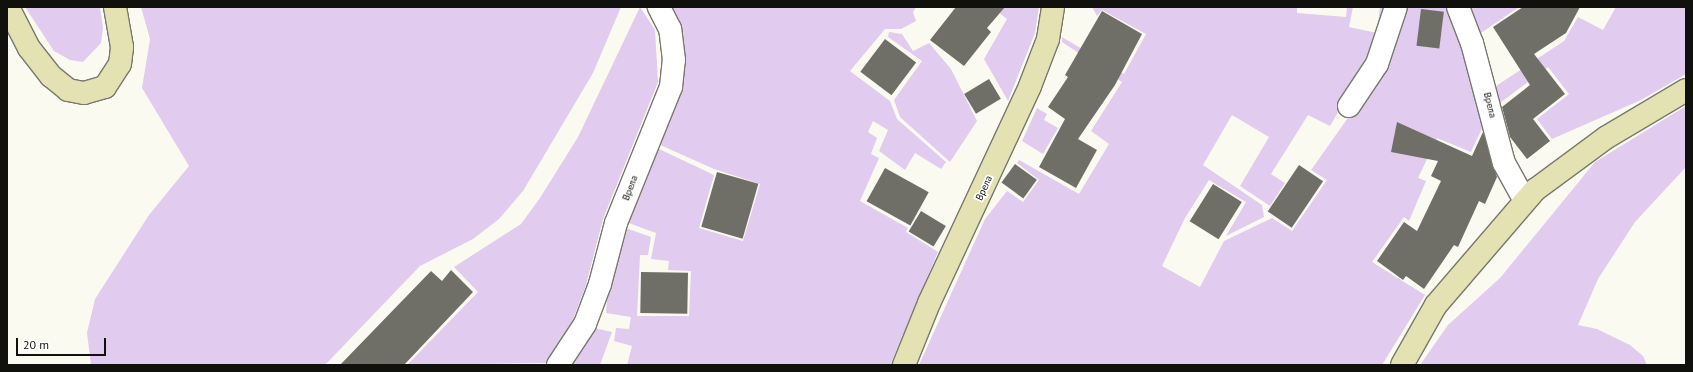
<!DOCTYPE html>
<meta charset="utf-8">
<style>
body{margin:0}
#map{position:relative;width:1693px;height:372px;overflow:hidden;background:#fafaf0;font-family:"PT Sans",sans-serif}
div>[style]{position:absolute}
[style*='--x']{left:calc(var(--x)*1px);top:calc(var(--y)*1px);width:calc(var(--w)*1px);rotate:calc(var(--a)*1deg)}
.green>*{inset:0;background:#e1cbef}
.building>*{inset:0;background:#706f67;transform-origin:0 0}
.roads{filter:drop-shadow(1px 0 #78786f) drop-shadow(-1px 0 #78786f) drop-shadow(0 1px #78786f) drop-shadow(0 -1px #78786f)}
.street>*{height:22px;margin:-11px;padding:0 11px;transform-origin:11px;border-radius:11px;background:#fff}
.secondary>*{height:22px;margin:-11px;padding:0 11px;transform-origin:11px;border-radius:11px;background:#e4e1b2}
span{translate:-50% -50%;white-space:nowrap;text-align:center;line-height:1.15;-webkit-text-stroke:3.5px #fffffe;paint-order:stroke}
.street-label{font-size:10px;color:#10100d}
.frame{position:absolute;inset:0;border:8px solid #10100d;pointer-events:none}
.scale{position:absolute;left:16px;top:338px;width:90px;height:18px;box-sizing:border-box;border:2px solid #10100d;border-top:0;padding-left:5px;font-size:12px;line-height:14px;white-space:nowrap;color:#10100d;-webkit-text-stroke:3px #fffffe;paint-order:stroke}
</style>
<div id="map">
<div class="green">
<i style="clip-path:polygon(25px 7px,100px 7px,103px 28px,101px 43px,83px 62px,70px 60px,54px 51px)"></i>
<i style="clip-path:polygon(141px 7px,621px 7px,593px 73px,523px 191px,499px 219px,473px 239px,420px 266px,325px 365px,91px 365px,87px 333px,95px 299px,149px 215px,189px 166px,142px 88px,150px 39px)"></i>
<i style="clip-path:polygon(640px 7px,655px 30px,658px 82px,603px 219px,586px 285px,569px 330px,548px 363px,407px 365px,478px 292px,454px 267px,521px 224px,540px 198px,578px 137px)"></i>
<i style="clip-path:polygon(669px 7px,916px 7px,913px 12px,916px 21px,901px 29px,885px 29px,850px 71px,890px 101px,897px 119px,946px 162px,941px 169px,915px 153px,905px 170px,879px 151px,888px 130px,873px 121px,868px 132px,877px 138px,871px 154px,879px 158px,860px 201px,908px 228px,906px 232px,938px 252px,890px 365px,627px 365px,632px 346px,614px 341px,616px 328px,629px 329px,631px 317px,606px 313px,609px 275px,623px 227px,651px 237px,648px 255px,640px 255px,637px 316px,689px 316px,691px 271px,668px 270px,669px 261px,651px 259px,656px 233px,626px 222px,657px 148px,714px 175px,699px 228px,743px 241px,760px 184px,714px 169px,658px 144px,675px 99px)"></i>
<i style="clip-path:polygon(992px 7px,1039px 7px,1035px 33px,1008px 101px,984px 59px,1007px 19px)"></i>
<i style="clip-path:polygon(1092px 7px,1297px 7px,1297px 13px,1346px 17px,1347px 7px,1353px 7px,1349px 27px,1377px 33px,1380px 7px,1389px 7px,1376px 48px,1330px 126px,1308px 115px,1271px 174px,1285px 183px,1270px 206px,1240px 186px,1269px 137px,1232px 115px,1203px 165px,1262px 205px,1264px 217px,1226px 236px,1246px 202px,1209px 180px,1185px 218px,1162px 266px,1200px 287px,1224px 241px,1272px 218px,1292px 231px,1327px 180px,1311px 170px,1350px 115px,1403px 7px,1453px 7px,1484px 124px,1471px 152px,1437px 138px,1418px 178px,1426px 181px,1409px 221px,1404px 217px,1372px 262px,1425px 295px,1382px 365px,919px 365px,985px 219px,1007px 191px,1023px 202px,1039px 180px,1017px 163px,1019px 160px,1079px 194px,1109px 144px,1091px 131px,1122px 82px,1062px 42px,1062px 37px,1124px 74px,1146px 34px,1102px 10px,1097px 16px)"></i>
<i style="clip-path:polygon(1466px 7px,1519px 7px,1475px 37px)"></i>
<i style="clip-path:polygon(1616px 7px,1686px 7px,1686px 74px,1641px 100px,1552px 139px,1537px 119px,1569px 94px,1548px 67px,1497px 105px,1493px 88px,1564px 41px,1578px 17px,1603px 30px)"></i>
<i style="clip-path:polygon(889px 32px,902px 34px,913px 51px,929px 43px,951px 69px,977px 121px,950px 162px,900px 117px,894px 100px,922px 61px,888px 37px)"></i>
<i style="clip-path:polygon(1686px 106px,1686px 167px,1635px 222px,1598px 279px,1578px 325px,1597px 329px,1630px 345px,1643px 356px,1647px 365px,1420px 365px,1448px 325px,1500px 278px,1595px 162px)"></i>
<i style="clip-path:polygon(1037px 108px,1047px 114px,1044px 120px,1058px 128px,1043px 154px,1022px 141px)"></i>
<i style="clip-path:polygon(590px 327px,612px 332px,600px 365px,565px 365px)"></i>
</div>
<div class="building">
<i style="clip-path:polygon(956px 7px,1005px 7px,987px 28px,991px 32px,964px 66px,930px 40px)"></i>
<i style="clip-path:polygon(1523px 7px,1580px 7px,1566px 33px,1534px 54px,1565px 94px,1533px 119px,1550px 141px,1527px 159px,1510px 137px,1502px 107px,1530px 85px,1493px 27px)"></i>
<i style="left:1421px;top:9px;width:23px;height:37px;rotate:7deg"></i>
<i style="clip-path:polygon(1102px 11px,1142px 34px,1115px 85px,1078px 139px,1097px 150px,1076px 188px,1039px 167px,1065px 119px,1048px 107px,1068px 77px,1065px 75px)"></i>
<i style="left:885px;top:39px;width:39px;height:41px;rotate:37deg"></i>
<i style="left:989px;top:79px;width:23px;height:29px;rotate:59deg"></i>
<i style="clip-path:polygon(1397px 122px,1472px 156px,1483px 132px,1497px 177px,1485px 204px,1479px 201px,1458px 247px,1454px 245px,1424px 289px,1406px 276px,1403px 280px,1377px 261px,1404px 222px,1417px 231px,1441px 181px,1431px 176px,1438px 161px,1391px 152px)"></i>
<i style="left:1015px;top:164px;width:27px;height:23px;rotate:36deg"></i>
<i style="left:1299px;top:165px;width:29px;height:56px;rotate:34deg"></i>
<i style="left:885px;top:168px;width:50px;height:38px;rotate:29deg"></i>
<i style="left:717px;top:172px;width:43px;height:57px;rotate:16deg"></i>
<i style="left:1213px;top:184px;width:34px;height:44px;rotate:32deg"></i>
<i style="left:921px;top:211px;width:29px;height:24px;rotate:31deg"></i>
<i style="clip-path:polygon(451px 270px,473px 292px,404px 365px,340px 365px,431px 271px,442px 281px)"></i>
<i style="left:641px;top:272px;width:47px;height:41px;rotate:1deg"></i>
</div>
<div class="roads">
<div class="street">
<i style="--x:1458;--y:7;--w:39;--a:69"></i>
<i style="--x:1472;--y:43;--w:124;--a:75.1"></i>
<i style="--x:1504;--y:163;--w:43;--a:61.1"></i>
<i style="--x:1349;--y:106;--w:50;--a:-56.3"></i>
<i style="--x:1377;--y:64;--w:60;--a:-71.6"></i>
<i style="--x:558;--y:365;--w:49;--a:-56.6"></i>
<i style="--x:585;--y:324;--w:43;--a:-69.4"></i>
<i style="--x:600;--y:284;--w:63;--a:-75.3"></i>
<i style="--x:616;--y:223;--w:147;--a:-68"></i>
<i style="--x:671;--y:87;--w:27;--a:-84"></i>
<i style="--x:674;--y:60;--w:31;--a:-97"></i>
<i style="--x:670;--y:29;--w:25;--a:-117"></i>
</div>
<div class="secondary">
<i style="--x:8;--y:7;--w:46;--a:62.9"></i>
<i style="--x:29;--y:48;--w:36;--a:52"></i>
<i style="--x:51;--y:76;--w:22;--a:39"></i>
<i style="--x:68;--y:90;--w:16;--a:11"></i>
<i style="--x:84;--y:93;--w:22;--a:-16"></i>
<i style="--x:105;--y:87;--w:27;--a:-57"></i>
<i style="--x:120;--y:64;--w:17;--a:-83"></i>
<i style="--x:122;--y:47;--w:41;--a:-99.9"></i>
<i style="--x:904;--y:365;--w:67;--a:-68"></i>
<i style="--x:929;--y:303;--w:239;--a:-65"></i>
<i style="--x:1030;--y:86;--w:50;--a:-69"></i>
<i style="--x:1048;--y:39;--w:32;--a:-81"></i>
<i style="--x:1402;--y:365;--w:69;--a:-60.5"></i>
<i style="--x:1436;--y:305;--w:152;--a:-49.3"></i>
<i style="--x:1535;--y:190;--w:89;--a:-36.4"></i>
<i style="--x:1607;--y:137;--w:92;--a:-30.7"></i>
</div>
</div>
<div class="street-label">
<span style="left:1490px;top:105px;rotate:76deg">Врела</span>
<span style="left:630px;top:188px;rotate:-69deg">Врела</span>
<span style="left:984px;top:188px;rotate:-65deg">Врела</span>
</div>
<div class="frame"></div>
<div class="scale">20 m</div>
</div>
